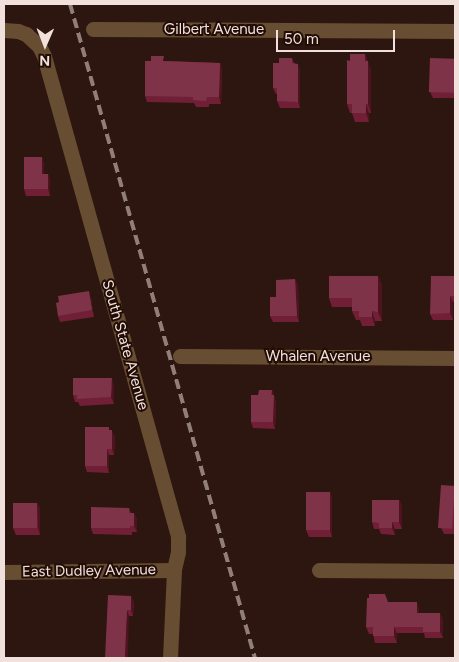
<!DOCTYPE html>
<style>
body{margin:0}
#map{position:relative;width:459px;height:662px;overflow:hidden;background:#2c160f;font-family:Figtree,sans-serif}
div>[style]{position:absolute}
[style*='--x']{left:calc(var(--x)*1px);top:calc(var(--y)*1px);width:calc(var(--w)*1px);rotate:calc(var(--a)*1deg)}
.minor>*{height:15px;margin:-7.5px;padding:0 7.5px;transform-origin:7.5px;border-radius:7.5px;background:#674d31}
.rail>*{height:4px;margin-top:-2px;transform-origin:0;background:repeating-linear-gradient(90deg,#927e78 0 10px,transparent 0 15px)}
.wall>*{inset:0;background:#711f36}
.shaded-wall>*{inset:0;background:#4f121f}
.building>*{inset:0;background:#7e3348;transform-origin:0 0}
span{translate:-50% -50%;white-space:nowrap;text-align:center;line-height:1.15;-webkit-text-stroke:4px #220d06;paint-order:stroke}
.street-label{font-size:15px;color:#f1e0db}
.frame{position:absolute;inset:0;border:5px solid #f1e0db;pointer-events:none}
.north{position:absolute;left:20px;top:20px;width:50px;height:50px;-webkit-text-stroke:4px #220d06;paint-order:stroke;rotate:181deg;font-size:14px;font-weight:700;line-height:20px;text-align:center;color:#f1e0db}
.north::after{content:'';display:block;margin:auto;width:18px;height:22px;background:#f1e0db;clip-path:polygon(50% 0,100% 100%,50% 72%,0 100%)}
.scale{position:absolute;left:276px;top:30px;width:119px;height:22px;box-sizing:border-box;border:2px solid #f1e0db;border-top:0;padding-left:6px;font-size:15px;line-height:18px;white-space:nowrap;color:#f1e0db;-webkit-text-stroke:4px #220d06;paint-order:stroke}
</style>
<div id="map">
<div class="minor">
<i style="--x:93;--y:29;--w:362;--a:0.3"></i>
<i style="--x:4;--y:30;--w:14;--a:4"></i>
<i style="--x:18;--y:31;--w:9;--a:21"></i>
<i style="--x:26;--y:34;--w:18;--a:43"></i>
<i style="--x:39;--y:46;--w:11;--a:63"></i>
<i style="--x:44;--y:56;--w:499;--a:74.4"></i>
<i style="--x:178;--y:537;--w:15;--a:90"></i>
<i style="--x:178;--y:552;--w:18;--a:103"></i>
<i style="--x:174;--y:570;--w:88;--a:92.6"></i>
<i style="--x:180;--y:356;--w:275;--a:0.4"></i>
<i style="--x:319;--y:570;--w:136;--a:0.4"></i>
<i style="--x:4;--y:572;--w:170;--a:-0.7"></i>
</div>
<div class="rail">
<i style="--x:70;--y:4;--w:680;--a:74.21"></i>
</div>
<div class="wall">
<i style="clip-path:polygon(365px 54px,371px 70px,371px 113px,369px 113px,369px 122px,355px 122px,352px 113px,350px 113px,347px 104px,350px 61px)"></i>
<i style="clip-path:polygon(292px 58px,294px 63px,300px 70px,300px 108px,280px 108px,277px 101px,277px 94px,276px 94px,273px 88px,279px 63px)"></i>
<i style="clip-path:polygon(455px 59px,455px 98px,433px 98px,430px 92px)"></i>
<i style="clip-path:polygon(165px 61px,220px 63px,222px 69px,221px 104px,209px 104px,209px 107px,196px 107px,194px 103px,147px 102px,145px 96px)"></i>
<i style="clip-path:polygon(42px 157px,44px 164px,44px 174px,48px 174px,50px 180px,50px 196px,26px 196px,24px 189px)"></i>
<i style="clip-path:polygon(378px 276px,382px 285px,382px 321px,375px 321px,375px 326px,362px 326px,360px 320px,356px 320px,352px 311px,352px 307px,332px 307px,329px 298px)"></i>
<i style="clip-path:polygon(455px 276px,455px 302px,453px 302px,453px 320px,433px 320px,430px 314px)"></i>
<i style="clip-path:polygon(295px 279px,298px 286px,299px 322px,273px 322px,270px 316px,276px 297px)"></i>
<i style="clip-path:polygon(91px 298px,94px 317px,60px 322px,58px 316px,59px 302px)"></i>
<i style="clip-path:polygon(114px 385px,114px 404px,80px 406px,78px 402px,75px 402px,73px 395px)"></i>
<i style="clip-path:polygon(272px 390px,276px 402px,275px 429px,253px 428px,251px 422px,258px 395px)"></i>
<i style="clip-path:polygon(110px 430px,115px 437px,114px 455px,109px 455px,109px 473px,87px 472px,85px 466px)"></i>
<i style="clip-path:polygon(455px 486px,455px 534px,444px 534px,441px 528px)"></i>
<i style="clip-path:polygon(330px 492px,332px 498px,332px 537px,309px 537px,306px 530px)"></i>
<i style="clip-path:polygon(399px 500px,402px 506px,402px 529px,395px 529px,395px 535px,381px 534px,379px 529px,374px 529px,372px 522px)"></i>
<i style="clip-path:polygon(37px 503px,40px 509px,40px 535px,16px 535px,13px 528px)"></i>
<i style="clip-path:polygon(129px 508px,131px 513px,134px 513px,137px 520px,137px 532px,132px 532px,132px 535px,93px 534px,91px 528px)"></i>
<i style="clip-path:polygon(131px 596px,134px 603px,133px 616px,129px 616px,105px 658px)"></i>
<i style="clip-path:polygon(388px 602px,419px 609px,419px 613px,440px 613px,443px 620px,443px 638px,425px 638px,424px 633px,397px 633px,397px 643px,375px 643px,373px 634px,369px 634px,366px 627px)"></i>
</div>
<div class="shaded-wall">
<i style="clip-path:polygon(365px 54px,371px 70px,371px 113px,368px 104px)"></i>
<i style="clip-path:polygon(220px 63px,222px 69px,221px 104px,219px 97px)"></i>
<i style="clip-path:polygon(298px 64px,300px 70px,300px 108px,298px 102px)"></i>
<i style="clip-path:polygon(366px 104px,369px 113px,369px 122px,366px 113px)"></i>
<i style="clip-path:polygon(42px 157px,44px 164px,44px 180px,42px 174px)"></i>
<i style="clip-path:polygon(48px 174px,50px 180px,50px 196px,48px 189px)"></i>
<i style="clip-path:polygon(378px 276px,382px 285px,382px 321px,378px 312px)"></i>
<i style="clip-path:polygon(295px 279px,298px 286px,299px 322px,297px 316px)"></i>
<i style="clip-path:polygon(89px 291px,91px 298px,94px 317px,92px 310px)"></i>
<i style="clip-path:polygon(450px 296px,453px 302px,453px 320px,450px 313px)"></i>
<i style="clip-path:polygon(372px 311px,375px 321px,375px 326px,372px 317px)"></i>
<i style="clip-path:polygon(112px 378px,114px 385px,114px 404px,111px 397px)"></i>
<i style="clip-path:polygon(272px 390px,276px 402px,275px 429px,273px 422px)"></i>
<i style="clip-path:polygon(112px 430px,115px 437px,114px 455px,112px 449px)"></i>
<i style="clip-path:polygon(107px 449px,109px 455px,109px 473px,107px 466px)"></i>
<i style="clip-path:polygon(330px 492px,332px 498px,332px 537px,330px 531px)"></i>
<i style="clip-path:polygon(399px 500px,402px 506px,402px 529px,399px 522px)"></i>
<i style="clip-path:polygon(37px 503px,40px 509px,40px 535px,38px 528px)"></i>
<i style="clip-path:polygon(134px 513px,137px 520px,137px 532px,134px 526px)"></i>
<i style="clip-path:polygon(392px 522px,395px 529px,395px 535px,392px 528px)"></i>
<i style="clip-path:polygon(131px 596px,134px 603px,133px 616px,131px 610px)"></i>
<i style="clip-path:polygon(417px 602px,419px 609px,419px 619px,417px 613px)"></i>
<i style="clip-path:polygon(127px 610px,129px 616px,128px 658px,125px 658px)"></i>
<i style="clip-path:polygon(440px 613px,443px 620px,443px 638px,440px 632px)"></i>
<i style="clip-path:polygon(394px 627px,397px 633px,397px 643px,394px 636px)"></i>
</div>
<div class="building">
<i style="clip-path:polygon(350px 54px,365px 54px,365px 61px,368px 61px,368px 104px,366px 104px,366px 113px,352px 113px,352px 104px,347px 104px,347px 60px,350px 61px)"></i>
<i style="clip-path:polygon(151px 56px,164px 56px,163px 61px,220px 63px,219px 97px,207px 97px,206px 101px,193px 100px,193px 97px,145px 96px,145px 61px,151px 61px)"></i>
<i style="clip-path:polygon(279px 58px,292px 58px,292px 63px,298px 64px,298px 102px,277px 101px,277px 88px,273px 88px,273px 63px,279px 63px)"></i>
<i style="left:430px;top:58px;width:25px;height:34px;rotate:2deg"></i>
<i style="clip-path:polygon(24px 157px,42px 157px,42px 174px,48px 174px,48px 189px,24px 189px)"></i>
<i style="clip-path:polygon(329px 276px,378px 276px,378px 312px,372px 311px,372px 317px,359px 317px,359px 311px,352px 311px,352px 298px,329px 298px)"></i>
<i style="clip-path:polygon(431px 276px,455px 276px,455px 296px,450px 296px,450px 313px,430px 314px)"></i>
<i style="clip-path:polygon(295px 279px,297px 316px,270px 316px,270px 297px,276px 297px,276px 280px)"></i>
<i style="clip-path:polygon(89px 291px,92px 310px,58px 316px,56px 303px,59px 302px,58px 296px)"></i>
<i style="clip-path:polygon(73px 378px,112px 378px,111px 397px,77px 399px,77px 395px,73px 395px)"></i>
<i style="clip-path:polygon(259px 390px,272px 390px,271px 395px,274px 395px,273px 422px,251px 422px,251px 395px,258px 395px)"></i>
<i style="clip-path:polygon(85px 427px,109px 427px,109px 430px,112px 430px,112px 449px,107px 449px,107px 466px,85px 466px)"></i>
<i style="left:441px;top:485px;width:14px;height:43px;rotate:4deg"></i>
<i style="left:306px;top:492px;width:24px;height:38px"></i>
<i style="clip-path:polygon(372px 500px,399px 500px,399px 522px,392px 522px,392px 528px,379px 528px,379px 523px,372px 522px)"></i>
<i style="left:13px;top:503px;width:24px;height:25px"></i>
<i style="clip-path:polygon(91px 507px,129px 508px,129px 513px,134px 513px,134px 526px,130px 526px,130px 528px,91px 528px)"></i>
<i style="clip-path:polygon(369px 594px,385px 594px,388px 602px,417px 602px,417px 613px,440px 613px,440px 632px,423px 632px,423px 627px,394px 627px,394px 636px,373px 636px,373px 627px,366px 627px,367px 598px,369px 598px)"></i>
<i style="clip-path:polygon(108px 595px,131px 596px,131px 610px,127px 610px,125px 658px,105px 658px)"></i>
</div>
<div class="street-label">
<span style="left:214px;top:30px">Gilbert Avenue</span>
<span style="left:125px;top:345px;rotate:74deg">South State Avenue</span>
<span style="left:318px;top:357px">Whalen Avenue</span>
<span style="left:89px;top:571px;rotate:-1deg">East Dudley Avenue</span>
</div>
<div class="frame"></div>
<div class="north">N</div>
<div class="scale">50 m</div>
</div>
